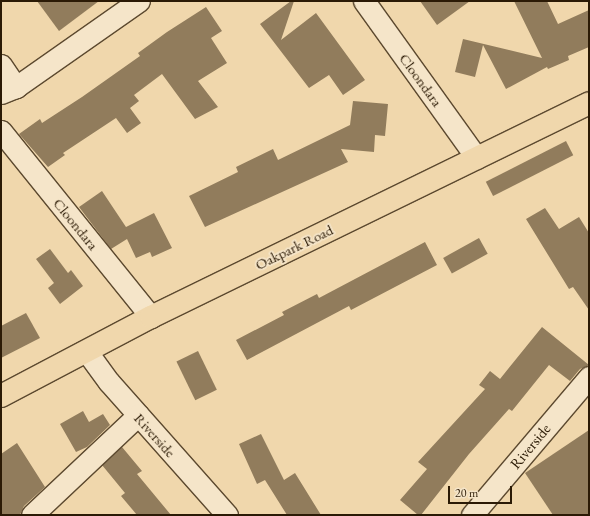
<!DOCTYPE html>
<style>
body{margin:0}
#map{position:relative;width:590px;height:516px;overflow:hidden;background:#f0d7ac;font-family:"EB Garamond",serif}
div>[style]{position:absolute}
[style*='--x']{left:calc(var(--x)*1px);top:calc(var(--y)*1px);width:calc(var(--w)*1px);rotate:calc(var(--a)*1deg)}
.building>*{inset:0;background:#917c5c;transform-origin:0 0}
.roads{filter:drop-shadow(1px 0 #5c492f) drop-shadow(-1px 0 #5c492f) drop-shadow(0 1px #5c492f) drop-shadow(0 -1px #5c492f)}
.minor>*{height:21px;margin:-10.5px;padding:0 10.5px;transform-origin:10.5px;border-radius:10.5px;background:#f5e5c9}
.major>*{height:22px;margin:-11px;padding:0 11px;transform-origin:11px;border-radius:11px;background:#f0d7ac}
span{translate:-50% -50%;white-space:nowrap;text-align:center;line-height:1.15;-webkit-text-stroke:3.5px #f5e5c9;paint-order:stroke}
.street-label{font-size:15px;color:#2b1a05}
.frame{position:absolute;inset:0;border:2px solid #2b1a05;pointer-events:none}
.scale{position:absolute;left:448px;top:486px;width:64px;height:18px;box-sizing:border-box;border:2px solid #2b1a05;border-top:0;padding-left:5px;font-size:12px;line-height:14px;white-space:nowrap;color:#2b1a05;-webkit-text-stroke:3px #f5e5c9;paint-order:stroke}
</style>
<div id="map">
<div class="building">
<i style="clip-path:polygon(37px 1px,99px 1px,59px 31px)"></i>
<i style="clip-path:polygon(291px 1px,294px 1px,281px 40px,316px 13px,365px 80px,343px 95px,329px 75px,309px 88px,260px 24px)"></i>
<i style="clip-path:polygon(420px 1px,470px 1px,437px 25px)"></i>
<i style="clip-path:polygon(514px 1px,547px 1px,558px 24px,589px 10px,589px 47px,568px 56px,569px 60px,548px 69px,547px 67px,506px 89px,483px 45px,475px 77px,455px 72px,463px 39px,542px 58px)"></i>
<i style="clip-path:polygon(206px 7px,222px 31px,211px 38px,227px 63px,198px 81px,218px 107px,195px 119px,162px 74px,134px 95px,139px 101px,130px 108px,141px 123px,127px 133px,116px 118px,63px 153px,65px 155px,48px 167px,19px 134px,40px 119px,42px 123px,82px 97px,140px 56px,138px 53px,167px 32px)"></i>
<i style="clip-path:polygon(353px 101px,388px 104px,385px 136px,375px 135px,374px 152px,341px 149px,348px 162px,205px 227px,189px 196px,238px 172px,236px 167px,273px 149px,278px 160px,350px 125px)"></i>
<i style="left:566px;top:141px;width:16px;height:90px;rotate:63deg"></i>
<i style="clip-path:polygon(102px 191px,126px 227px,154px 213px,172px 248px,152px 257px,150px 252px,136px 258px,127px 239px,111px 249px,79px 207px)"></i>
<i style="clip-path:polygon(545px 208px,559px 229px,579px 217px,589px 233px,589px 310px,573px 287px,569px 289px,526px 219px)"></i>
<i style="left:479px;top:238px;width:18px;height:41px;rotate:61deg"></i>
<i style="clip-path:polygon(425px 242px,437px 265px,351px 310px,349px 306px,247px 360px,236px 340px,284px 315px,282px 312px,317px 294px,319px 298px)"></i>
<i style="clip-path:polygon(50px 249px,68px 273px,71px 270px,83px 286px,60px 304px,48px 288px,54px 283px,36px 259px)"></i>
<i style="clip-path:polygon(26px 313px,40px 338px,1px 358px,1px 326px)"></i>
<i style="clip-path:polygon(542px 327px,589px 365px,580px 369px,570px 381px,549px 365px,512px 411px,509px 409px,469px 454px,421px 515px,418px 515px,400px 500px,427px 469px,418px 462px,485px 389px,479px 385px,490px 371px,500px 379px)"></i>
<i style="left:198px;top:351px;width:43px;height:24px;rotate:64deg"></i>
<i style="clip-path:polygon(83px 411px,89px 422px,103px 414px,110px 425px,87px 447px,76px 452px,60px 424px)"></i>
<i style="clip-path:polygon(589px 430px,589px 515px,553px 515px,525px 473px)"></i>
<i style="clip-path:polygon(261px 434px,284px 480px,295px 473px,321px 515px,287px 515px,265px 480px,257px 484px,239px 444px)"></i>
<i style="clip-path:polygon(17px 443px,45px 487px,24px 506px,20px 515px,1px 515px,1px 454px)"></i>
<i style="clip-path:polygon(122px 447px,142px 471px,137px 474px,171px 515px,137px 515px,121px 496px,125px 493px,102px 465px)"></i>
</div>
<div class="roads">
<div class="minor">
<i style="--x:364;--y:1;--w:193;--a:54.3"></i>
<i style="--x:1;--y:65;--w:27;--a:56"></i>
<i style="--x:1;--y:93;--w:16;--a:-22"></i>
<i style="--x:16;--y:87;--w:150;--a:-35"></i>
<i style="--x:1;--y:131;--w:239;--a:51.1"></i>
<i style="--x:87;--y:352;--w:37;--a:54"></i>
<i style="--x:109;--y:382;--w:178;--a:48.4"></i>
<i style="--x:32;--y:515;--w:146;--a:-43.3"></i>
<i style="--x:472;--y:515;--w:181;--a:-49.7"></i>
</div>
<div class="major">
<i style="--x:1;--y:396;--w:170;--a:-27.8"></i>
<i style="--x:151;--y:317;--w:487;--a:-26"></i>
</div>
</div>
<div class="street-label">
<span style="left:421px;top:80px;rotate:54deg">Cloondara</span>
<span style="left:76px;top:224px;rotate:51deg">Cloondara</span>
<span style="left:294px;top:247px;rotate:-26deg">Oakpark Road</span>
<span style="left:155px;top:435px;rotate:48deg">Riverside</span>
<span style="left:530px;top:446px;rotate:-50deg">Riverside</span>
</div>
<div class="frame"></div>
<div class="scale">20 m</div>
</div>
